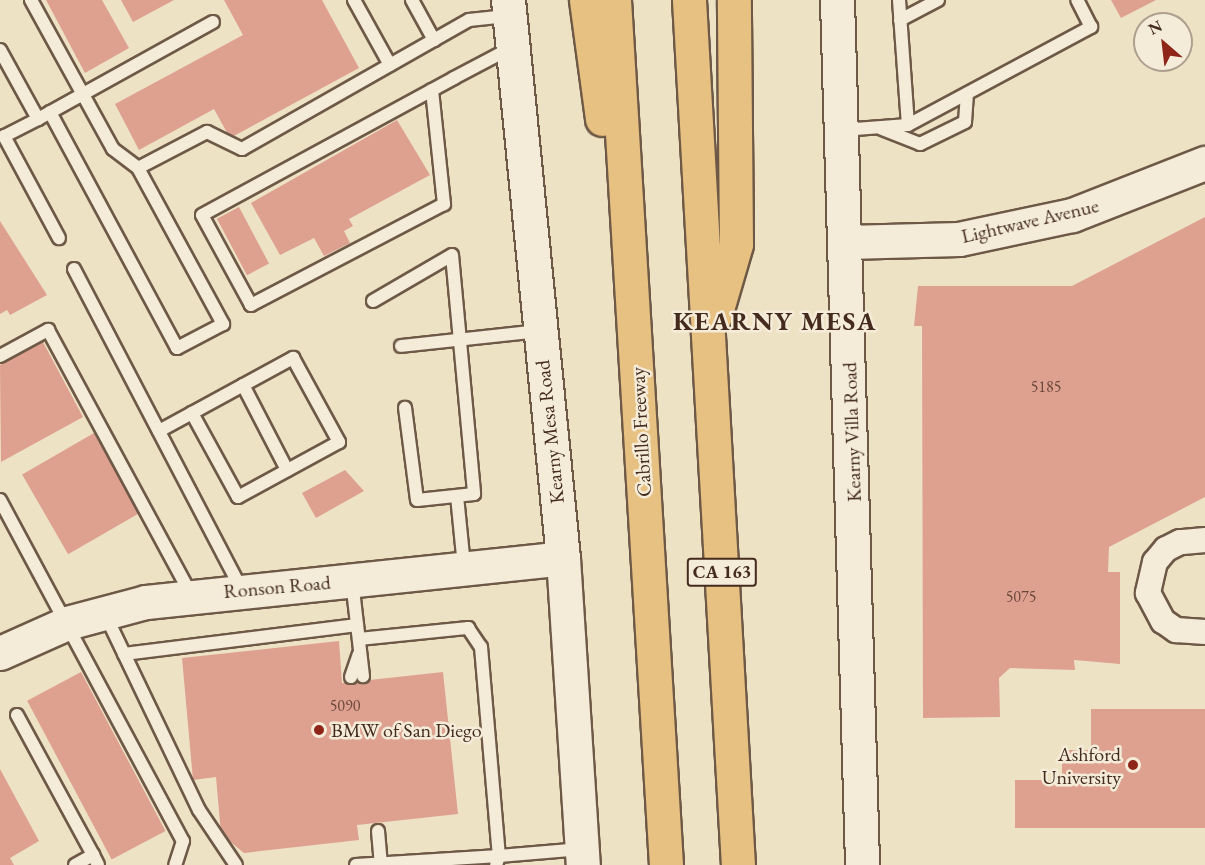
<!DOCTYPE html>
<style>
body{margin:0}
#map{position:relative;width:1205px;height:865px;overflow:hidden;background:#eee2c5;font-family:"EB Garamond",serif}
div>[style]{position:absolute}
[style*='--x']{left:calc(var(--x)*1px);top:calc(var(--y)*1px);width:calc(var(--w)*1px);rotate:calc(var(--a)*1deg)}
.building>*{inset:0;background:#dea190;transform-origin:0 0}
.roads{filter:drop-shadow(2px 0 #6e5947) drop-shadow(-2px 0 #6e5947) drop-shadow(0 2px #6e5947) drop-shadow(0 -2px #6e5947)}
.lane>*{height:12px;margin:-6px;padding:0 6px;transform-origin:6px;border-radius:6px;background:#f4ecd9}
.street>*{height:24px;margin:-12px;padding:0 12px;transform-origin:12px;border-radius:12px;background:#f4ecd9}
.secondary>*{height:33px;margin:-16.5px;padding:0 16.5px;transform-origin:16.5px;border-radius:16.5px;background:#f4ecd9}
.highway>*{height:33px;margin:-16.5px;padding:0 16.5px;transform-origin:16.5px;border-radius:16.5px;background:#e7c182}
.dots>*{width:16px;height:16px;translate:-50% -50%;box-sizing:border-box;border:3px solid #f4ecd9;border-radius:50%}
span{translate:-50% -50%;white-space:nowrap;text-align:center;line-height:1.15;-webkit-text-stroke:5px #f4ecd9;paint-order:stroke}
.number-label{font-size:16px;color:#6a483a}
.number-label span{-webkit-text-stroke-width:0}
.shield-label span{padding:2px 4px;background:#f4ecd9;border:2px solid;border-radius:4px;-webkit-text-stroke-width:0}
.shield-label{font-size:18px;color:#442b1d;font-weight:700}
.street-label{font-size:20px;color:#442b1d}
.poi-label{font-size:20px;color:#442b1d}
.left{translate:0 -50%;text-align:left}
.right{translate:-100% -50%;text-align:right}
.district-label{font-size:26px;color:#442b1d;font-weight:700;letter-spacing:1.5px}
.north{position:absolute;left:1133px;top:12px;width:60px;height:60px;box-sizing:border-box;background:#f4ecd9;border:2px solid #ae9f8e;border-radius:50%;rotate:332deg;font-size:16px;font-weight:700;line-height:24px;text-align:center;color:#442b1d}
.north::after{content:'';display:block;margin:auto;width:21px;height:27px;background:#8f2418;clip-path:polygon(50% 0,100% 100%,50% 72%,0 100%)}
</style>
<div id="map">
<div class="building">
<i style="clip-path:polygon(46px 0,102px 0,129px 48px,85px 73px)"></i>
<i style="clip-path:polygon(121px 0,174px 0,133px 22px)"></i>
<i style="clip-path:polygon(224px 0,322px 0,359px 68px,230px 138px,214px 109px,139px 150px,115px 104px,243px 35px)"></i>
<i style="clip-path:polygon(1111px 0,1156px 0,1121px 18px)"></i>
<i style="clip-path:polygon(397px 120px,430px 175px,349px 219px,353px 226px,344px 231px,350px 243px,324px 256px,314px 238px,280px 255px,251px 203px)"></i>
<i style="left:239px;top:207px;width:64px;height:25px;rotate:62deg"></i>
<i style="clip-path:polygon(1205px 217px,1205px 497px,1109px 547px,1108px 572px,1120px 572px,1120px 664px,1074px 660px,1075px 670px,1010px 668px,999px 678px,1000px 717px,923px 718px,922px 326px,914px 326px,918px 286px,1072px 286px)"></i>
<i style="clip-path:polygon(0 221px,47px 295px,10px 315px,7px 310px,0 314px)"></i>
<i style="clip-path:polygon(43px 342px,83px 417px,1px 462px,0 365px)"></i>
<i style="left:94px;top:433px;width:92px;height:83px;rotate:60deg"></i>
<i style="clip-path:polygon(345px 470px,364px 491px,316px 518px,302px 493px)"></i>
<i style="clip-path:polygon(339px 641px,342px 683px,443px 672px,458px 814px,357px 825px,359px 840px,244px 853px,221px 834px,216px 777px,193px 780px,182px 658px)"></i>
<i style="left:81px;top:672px;width:180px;height:61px;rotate:62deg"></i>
<i style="clip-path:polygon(1091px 709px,1205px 709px,1205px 828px,1015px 828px,1015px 780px,1062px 780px,1062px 750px,1091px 750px)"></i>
<i style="clip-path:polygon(0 769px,39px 841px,10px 858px,14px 865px,0 865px)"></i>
</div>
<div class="roads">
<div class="lane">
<i style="--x:31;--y:0;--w:170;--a:61.2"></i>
<i style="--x:113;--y:149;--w:31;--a:37"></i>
<i style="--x:138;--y:168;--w:178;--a:61.4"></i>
<i style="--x:223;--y:324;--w:52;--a:152.4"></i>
<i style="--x:177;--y:348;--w:268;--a:-118.3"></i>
<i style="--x:354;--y:0;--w:74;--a:61"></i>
<i style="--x:412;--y:0;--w:46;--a:61.2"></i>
<i style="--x:899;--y:0;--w:125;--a:85.9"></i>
<i style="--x:900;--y:20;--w:43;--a:-27.8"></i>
<i style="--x:0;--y:50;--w:79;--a:61.2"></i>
<i style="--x:38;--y:119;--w:200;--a:-29"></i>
<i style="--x:432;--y:90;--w:115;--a:84"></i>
<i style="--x:444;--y:204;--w:218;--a:152.4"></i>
<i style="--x:251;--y:305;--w:102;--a:-118.6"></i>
<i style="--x:202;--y:215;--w:287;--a:-28.5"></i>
<i style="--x:454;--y:78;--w:62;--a:-27.8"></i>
<i style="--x:38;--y:119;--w:38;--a:153"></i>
<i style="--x:4;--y:136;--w:116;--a:61.7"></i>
<i style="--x:882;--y:129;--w:41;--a:21.5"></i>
<i style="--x:920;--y:144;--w:50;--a:-26.1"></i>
<i style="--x:965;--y:122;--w:28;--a:-86"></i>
<i style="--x:842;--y:130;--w:66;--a:-4.3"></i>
<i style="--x:908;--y:125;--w:208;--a:-28.2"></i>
<i style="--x:1091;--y:27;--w:30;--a:-117"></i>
<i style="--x:138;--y:168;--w:78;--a:-27.6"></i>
<i style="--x:207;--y:132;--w:39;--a:26"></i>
<i style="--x:242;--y:149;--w:261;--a:-29.6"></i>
<i style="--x:469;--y:20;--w:38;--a:-6"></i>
<i style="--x:74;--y:269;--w:361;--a:62.4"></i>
<i style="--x:373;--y:301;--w:91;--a:-30.2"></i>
<i style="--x:452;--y:255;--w:240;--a:84.7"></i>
<i style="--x:474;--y:494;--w:57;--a:174"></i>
<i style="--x:417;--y:500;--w:93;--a:-97.4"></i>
<i style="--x:401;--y:346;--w:140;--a:-6.2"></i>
<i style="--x:0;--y:356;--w:55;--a:-28.4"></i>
<i style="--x:48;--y:330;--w:300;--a:61.6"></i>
<i style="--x:243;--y:385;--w:96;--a:62.6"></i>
<i style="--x:159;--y:431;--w:153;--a:-28.6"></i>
<i style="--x:293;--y:358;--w:96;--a:61.3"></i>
<i style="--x:339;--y:442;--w:115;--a:151.4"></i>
<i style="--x:238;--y:497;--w:96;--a:-118.7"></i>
<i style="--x:457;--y:496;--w:70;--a:84.3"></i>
<i style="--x:0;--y:500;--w:387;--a:61.8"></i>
<i style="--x:183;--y:841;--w:25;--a:108"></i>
<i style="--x:352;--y:581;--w:96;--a:83.4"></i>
<i style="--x:105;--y:614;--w:217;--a:64.4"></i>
<i style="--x:199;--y:810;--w:66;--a:56.1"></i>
<i style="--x:359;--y:639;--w:110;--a:-5.8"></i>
<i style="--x:468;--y:628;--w:23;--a:56"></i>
<i style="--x:481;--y:647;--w:210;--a:85.1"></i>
<i style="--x:499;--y:856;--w:83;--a:-4.8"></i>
<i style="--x:124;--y:654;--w:235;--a:-7.1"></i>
<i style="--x:351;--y:677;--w:24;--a:-71"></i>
<i style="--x:17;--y:715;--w:159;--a:61.5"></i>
<i style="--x:378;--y:831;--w:34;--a:85"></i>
<i style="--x:75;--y:865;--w:21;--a:-29"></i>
<i style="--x:93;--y:855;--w:11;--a:63"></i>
<i style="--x:356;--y:865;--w:143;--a:-3.6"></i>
<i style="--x:499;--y:856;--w:9;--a:108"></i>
</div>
<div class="street">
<i style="--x:1205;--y:540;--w:25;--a:175"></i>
<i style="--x:1180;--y:542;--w:16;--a:153"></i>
<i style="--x:1166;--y:549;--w:17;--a:130"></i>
<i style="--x:1155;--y:562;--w:32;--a:103"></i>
<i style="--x:1148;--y:593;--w:32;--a:62"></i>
<i style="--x:1163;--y:621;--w:16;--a:35"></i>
<i style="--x:1176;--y:630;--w:29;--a:4"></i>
</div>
<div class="secondary">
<i style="--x:508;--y:0;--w:561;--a:84.37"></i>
<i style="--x:563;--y:558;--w:308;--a:86.3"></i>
<i style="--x:837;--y:0;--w:865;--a:88.34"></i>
<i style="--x:847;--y:242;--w:112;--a:-1.5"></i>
<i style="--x:959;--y:239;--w:116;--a:-12"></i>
<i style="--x:1072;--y:215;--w:143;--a:-21.4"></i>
<i style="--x:0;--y:653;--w:73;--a:-24.1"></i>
<i style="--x:67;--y:623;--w:82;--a:-14.9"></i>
<i style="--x:146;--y:602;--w:419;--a:-6"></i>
</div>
<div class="highway">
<i style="--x:586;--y:0;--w:120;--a:82.3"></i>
<i style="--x:614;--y:0;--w:867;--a:86.56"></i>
<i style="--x:689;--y:0;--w:866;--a:86.76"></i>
<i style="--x:715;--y:316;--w:75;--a:-73.7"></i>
<i style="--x:736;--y:244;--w:244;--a:-90.5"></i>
</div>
</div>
<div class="dots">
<i style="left:319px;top:730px;background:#8f2418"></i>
<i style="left:1133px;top:765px;background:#8f2418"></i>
</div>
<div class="number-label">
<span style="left:1046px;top:387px">5185</span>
<span style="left:1021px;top:597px">5075</span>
<span style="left:345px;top:706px">5090</span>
</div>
<div class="shield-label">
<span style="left:722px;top:572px">CA 163</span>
</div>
<div class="street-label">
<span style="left:1030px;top:221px;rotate:-13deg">Lightwave Avenue</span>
<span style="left:550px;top:432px;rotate:-96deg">Kearny Mesa Road</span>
<span style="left:641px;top:432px;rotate:-93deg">Cabrillo Freeway</span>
<span style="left:852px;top:432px;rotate:-92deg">Kearny Villa Road</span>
<span style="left:277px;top:587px;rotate:-5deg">Ronson Road</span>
</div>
<div class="poi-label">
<span class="left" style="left:331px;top:730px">BMW of San Diego</span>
<span class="right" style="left:1121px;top:766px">Ashford<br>University</span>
</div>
<div class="district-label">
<span style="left:775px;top:322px">KEARNY MESA</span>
</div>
<div class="north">N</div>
</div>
